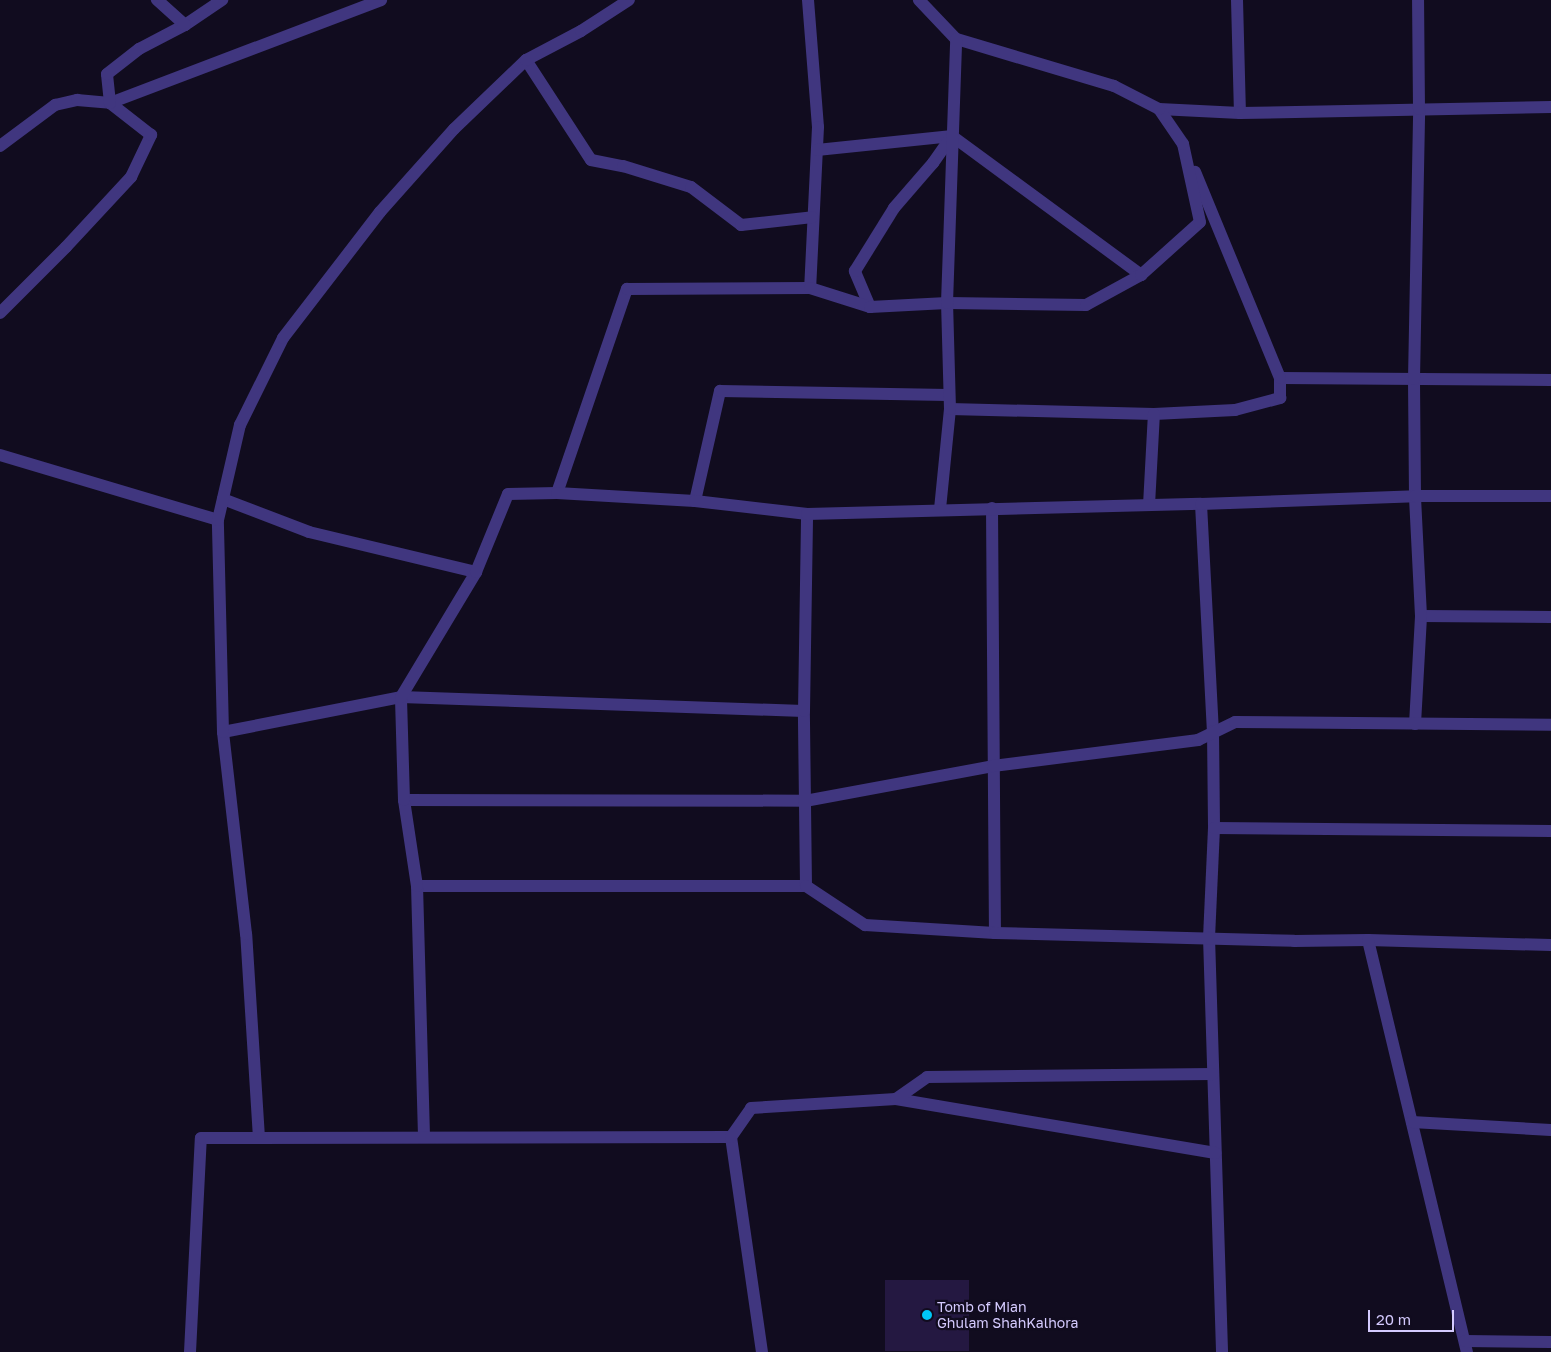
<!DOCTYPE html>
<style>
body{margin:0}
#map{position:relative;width:1551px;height:1352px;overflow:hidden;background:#110c1f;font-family:"Golos Text",sans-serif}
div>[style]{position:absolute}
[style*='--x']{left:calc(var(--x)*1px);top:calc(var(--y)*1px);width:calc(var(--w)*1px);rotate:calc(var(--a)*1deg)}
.building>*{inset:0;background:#241841;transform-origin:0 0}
.street>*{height:12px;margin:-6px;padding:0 6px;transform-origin:6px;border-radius:6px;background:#40367f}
.dots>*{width:14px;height:14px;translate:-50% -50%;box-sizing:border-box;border:2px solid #110c1f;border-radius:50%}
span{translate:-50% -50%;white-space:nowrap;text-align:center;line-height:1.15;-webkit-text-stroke:4.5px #110c1f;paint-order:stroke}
.poi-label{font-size:14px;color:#d5cbff}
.left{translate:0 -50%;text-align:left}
.scale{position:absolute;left:1368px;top:1310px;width:86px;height:22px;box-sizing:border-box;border:2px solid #d5cbff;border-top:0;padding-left:6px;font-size:15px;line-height:18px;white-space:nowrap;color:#d5cbff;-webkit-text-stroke:4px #110c1f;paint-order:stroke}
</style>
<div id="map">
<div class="building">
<i style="left:885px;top:1280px;width:84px;height:71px"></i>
</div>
<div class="street">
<i style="--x:808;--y:0;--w:127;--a:85.5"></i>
<i style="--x:818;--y:127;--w:161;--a:92.8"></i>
<i style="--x:1237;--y:0;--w:113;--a:88.5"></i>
<i style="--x:185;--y:25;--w:45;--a:-34"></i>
<i style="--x:526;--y:60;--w:119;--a:57"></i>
<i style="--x:591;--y:160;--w:33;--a:11"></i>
<i style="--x:623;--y:166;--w:71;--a:17.2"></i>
<i style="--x:691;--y:187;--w:63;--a:37.2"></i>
<i style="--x:741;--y:225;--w:72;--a:-6.3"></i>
<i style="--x:1159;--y:109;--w:81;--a:2.8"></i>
<i style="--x:1240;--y:113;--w:311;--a:-1.1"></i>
<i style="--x:0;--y:146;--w:69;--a:-36.7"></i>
<i style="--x:55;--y:105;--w:23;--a:-13"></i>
<i style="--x:77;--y:100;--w:33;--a:5"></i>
<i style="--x:110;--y:103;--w:290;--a:-20.8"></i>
<i style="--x:817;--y:150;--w:136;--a:-5.9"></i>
<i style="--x:952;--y:136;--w:235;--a:36.3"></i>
<i style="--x:870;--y:307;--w:39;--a:-113"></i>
<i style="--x:855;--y:271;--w:74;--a:-58.2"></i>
<i style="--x:894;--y:208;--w:60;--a:-49.1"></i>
<i style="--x:933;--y:163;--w:33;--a:-55"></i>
<i style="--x:0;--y:313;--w:93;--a:-45"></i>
<i style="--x:66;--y:247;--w:96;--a:-47.1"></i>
<i style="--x:131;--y:177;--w:47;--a:-64.5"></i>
<i style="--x:151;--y:135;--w:52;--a:-142"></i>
<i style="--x:110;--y:103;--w:29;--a:-96"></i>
<i style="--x:107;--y:74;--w:41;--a:-38"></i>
<i style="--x:139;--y:49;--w:52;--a:-27.6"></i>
<i style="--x:185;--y:25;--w:38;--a:-138"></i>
<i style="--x:1280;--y:378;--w:271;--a:0.4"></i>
<i style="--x:950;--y:409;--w:204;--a:1.4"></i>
<i style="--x:1154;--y:414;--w:81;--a:-2.8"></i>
<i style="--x:1235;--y:410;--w:47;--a:-14.9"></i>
<i style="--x:1280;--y:398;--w:20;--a:-90"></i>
<i style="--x:1280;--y:378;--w:223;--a:-112.4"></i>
<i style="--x:0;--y:455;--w:227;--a:16.6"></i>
<i style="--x:557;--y:493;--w:216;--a:-71.1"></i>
<i style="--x:627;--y:289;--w:183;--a:-0.3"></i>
<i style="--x:810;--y:288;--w:63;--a:17.6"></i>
<i style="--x:870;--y:307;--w:77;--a:-3"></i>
<i style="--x:947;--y:303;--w:139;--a:0.8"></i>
<i style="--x:1086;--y:305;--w:63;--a:-28.6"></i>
<i style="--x:1141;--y:275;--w:79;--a:-41.9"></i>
<i style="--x:1200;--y:222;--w:80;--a:-102.3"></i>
<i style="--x:1183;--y:144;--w:42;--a:-124.4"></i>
<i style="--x:1159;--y:109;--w:51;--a:-152.9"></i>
<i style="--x:1114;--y:86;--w:165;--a:-163.4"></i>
<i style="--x:956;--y:39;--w:54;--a:-133.5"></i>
<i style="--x:223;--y:499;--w:92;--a:21"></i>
<i style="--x:309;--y:532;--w:172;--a:13.5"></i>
<i style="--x:695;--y:501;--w:113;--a:-77.2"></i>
<i style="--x:720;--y:391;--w:228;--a:1"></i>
<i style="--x:1201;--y:504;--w:227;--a:87"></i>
<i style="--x:1213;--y:731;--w:97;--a:89.4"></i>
<i style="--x:1214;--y:828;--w:109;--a:92.6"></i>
<i style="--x:1209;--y:937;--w:415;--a:88.2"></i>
<i style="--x:1149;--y:505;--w:91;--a:-86.9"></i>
<i style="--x:992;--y:508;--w:425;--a:89.6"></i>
<i style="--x:940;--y:509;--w:100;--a:-84.3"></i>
<i style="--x:950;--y:409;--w:106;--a:-91.6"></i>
<i style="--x:947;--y:303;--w:264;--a:-88"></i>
<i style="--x:1421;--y:616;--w:130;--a:0.4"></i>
<i style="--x:1415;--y:724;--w:108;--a:-86.8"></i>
<i style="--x:1421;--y:616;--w:120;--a:-92.9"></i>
<i style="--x:1415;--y:496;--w:117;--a:-90.5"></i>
<i style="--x:1414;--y:379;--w:270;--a:-88.9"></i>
<i style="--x:1419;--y:109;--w:109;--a:-90.5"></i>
<i style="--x:223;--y:732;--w:181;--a:-11.1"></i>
<i style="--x:401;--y:697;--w:403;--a:2"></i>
<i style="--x:404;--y:800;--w:401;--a:0.1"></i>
<i style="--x:805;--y:801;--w:191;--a:-10.5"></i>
<i style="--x:993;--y:766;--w:207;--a:-7.2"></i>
<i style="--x:1198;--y:740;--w:41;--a:-25.9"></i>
<i style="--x:1235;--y:722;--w:316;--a:0.5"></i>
<i style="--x:1214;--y:828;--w:337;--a:0.5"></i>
<i style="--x:417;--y:886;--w:389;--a:0"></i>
<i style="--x:806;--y:886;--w:175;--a:-90.7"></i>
<i style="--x:804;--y:711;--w:197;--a:-89.1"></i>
<i style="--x:806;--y:886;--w:71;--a:33.5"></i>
<i style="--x:865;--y:925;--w:130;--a:3.5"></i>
<i style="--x:995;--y:933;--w:299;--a:1.5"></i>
<i style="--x:1294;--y:941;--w:74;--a:-0.8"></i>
<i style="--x:1368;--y:940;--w:183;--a:1.6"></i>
<i style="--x:1368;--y:940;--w:424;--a:76.5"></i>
<i style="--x:896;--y:1099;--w:324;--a:9.6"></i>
<i style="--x:1412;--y:1122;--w:139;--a:3.3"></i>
<i style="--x:424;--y:1136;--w:250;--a:-91.6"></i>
<i style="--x:417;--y:886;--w:87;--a:-98.6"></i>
<i style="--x:404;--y:800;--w:103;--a:-91.7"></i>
<i style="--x:401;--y:697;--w:146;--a:-59"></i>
<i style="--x:476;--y:572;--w:84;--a:-67.7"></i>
<i style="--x:508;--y:494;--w:49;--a:-1.2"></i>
<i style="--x:557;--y:493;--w:138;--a:3.3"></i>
<i style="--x:695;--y:501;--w:113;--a:6.6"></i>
<i style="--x:807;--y:514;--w:394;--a:-1.5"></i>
<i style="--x:1201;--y:504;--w:214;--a:-2.1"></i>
<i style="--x:1415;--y:496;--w:136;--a:0"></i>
<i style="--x:731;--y:1137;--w:217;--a:81.8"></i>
<i style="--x:259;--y:1138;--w:204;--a:-93.6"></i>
<i style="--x:246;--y:934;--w:203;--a:-96.5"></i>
<i style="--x:223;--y:732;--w:212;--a:-91.4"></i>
<i style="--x:218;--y:520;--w:98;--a:-77"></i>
<i style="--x:240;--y:425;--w:97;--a:-63.7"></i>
<i style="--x:283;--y:338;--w:159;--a:-52.4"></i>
<i style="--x:380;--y:212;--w:111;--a:-48.3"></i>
<i style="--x:454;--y:129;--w:100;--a:-43.8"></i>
<i style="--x:526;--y:60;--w:62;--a:-27.8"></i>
<i style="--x:581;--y:31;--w:57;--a:-32.9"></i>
<i style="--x:1465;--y:1341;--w:86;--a:0.7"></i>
<i style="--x:190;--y:1352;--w:214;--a:-87.1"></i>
<i style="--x:201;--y:1138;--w:530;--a:-0.11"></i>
<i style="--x:731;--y:1137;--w:35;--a:-55"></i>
<i style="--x:751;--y:1108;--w:145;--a:-3.6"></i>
<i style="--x:896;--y:1099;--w:38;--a:-35"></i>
<i style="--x:927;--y:1077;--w:286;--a:-0.6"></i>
</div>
<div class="dots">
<i style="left:927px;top:1315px;background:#00c6f6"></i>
</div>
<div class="poi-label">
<span class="left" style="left:937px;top:1315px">Tomb of Mian<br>Ghulam ShahKalhora</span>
</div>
<div class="scale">20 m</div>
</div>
